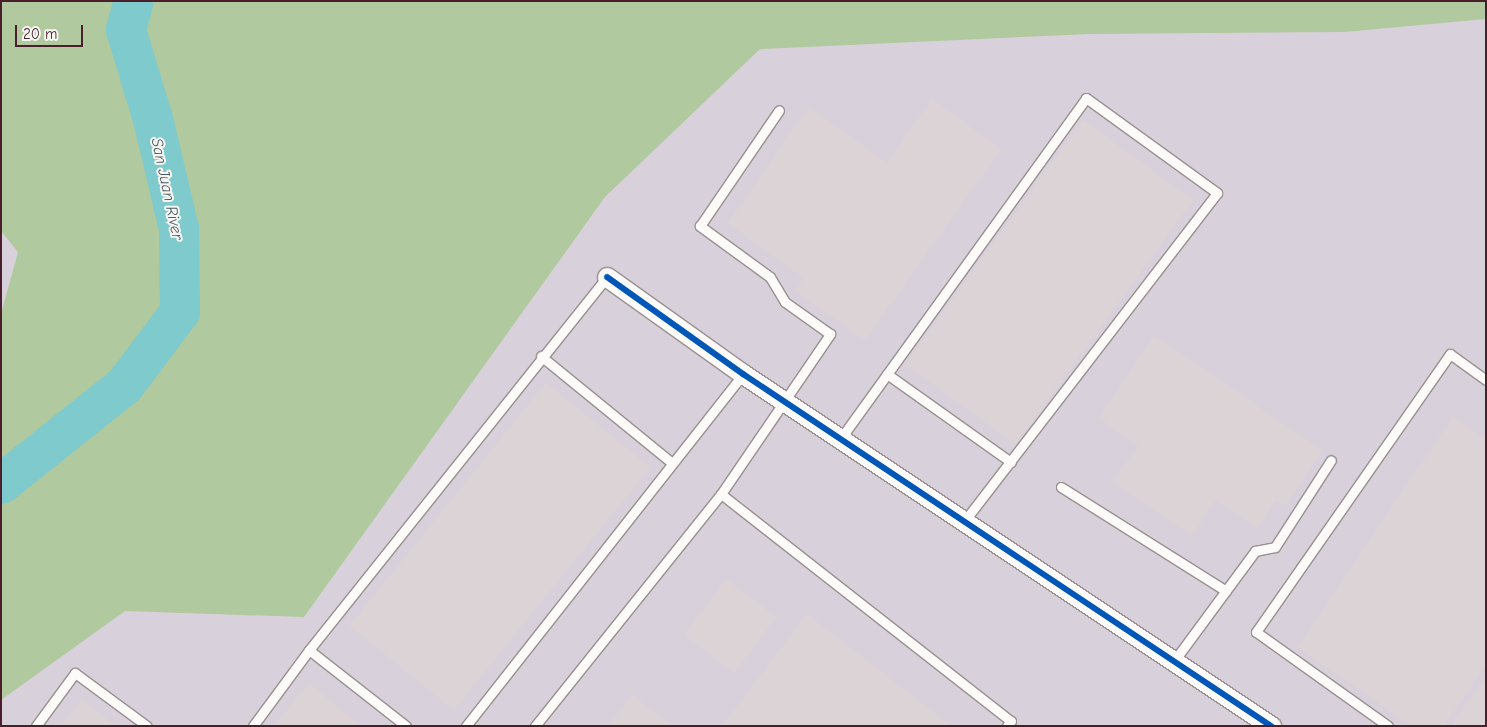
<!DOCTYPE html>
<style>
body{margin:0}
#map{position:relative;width:1487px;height:727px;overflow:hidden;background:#ebe7de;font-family:"Comic Neue",sans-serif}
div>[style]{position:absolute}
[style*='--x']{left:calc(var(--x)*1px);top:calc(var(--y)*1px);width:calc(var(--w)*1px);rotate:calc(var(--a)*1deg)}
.industrial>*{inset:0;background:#d8d1db;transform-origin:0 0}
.forest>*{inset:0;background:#b0c99e}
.river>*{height:40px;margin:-20px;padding:0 20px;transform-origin:20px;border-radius:20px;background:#7ecacd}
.building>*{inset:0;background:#dcd3d7;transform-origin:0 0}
.roads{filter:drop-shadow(1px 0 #9a908e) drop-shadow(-1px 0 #9a908e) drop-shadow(0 1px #9a908e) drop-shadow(0 -1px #9a908e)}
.service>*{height:9px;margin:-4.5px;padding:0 4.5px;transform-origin:4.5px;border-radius:4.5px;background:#fcfbfa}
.minor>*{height:19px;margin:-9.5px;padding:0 9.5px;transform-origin:9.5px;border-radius:9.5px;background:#fcfbfa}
.cycleway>*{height:6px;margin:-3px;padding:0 3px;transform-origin:3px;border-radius:3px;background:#0057b8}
span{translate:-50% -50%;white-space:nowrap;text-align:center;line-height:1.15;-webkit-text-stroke:4px #f6f6f2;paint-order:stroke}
.water-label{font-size:16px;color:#4c5761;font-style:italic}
.frame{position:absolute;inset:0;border:2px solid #4a1f2b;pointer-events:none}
.scale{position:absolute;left:15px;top:25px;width:68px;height:22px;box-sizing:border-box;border:2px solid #4a1f2b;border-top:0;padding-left:6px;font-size:15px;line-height:18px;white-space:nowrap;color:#4a1f2b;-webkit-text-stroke:4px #f6f6f2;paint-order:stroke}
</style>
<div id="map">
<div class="industrial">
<i style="left:1px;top:1px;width:1485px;height:725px"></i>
</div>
<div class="forest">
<i style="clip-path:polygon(1px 1px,1486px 1px,1486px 19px,1344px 32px,1090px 34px,760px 49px,605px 197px,304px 617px,125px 611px,1px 700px,1px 314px,18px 252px,1px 231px)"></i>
</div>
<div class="river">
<i style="--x:1;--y:484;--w:159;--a:-38.6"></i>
<i style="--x:125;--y:385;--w:91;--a:-53"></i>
<i style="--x:180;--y:312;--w:83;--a:-90.7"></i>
<i style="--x:179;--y:229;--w:113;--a:-103.3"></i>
<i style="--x:153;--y:119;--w:93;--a:-106.9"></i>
<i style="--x:126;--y:30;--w:30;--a:-75"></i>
</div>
<div class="building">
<i style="clip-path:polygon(932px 99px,1001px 149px,865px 340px,795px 291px,804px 278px,728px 223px,809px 107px,887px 163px)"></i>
<i style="left:1083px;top:120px;width:136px;height:302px;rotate:36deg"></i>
<i style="clip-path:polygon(1154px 336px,1322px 450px,1285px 506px,1276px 500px,1257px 528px,1216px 500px,1192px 536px,1113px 482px,1138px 445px,1099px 418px)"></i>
<i style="left:546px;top:383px;width:134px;height:312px;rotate:39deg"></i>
<i style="clip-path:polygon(1453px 417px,1486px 439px,1486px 664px,1444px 726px,1412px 726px,1297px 647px)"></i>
<i style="left:726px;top:579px;width:63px;height:70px;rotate:37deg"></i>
<i style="clip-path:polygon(807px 614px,951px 726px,722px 726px)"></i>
<i style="clip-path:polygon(1486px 676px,1486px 726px,1451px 726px)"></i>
<i style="clip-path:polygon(309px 683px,360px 726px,274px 726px)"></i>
<i style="clip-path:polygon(632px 695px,673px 726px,608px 726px)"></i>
<i style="clip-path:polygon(82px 699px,115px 726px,61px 726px)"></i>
</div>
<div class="roads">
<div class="service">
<i style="--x:541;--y:356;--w:169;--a:39.2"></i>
<i style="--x:887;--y:374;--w:152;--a:35.4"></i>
<i style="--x:841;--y:438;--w:419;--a:-54.2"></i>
<i style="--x:1086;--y:98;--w:162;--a:35.9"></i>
<i style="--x:1217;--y:193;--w:414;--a:127.6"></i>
<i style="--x:1061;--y:487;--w:195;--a:32.2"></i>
<i style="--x:721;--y:494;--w:368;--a:38.1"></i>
<i style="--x:1011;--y:721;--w:6;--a:129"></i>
<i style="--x:309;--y:650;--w:123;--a:38.1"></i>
<i style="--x:1174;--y:661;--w:137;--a:-53.6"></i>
<i style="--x:1255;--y:551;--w:20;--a:-11"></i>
<i style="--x:1275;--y:547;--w:103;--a:-57.2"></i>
<i style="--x:36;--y:726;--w:66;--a:-53.7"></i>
<i style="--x:75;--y:673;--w:89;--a:36.4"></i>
<i style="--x:253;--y:726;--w:94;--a:-53.6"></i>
<i style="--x:309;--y:650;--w:477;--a:-51.4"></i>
<i style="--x:466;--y:726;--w:448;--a:-51.8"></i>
<i style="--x:535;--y:726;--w:297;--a:-51.3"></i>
<i style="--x:721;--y:494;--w:194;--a:-55.7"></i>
<i style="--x:830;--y:334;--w:55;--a:-144.6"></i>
<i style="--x:785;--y:302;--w:29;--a:-121"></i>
<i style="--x:770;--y:277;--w:87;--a:-143.9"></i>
<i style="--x:700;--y:226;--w:140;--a:-55.7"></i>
<i style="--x:1388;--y:726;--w:162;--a:-144.5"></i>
<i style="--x:1256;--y:632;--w:339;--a:-55.1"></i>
<i style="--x:1450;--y:354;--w:44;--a:35.8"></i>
</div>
<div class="minor">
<i style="--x:607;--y:277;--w:167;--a:35.5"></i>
<i style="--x:743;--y:374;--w:635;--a:33.69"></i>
</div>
</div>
<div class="cycleway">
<i style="--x:607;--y:277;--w:167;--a:35.5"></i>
<i style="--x:743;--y:374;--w:635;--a:33.69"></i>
</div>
<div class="water-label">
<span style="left:167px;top:189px;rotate:78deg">San Juan River</span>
</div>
<div class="frame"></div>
<div class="scale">20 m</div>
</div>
